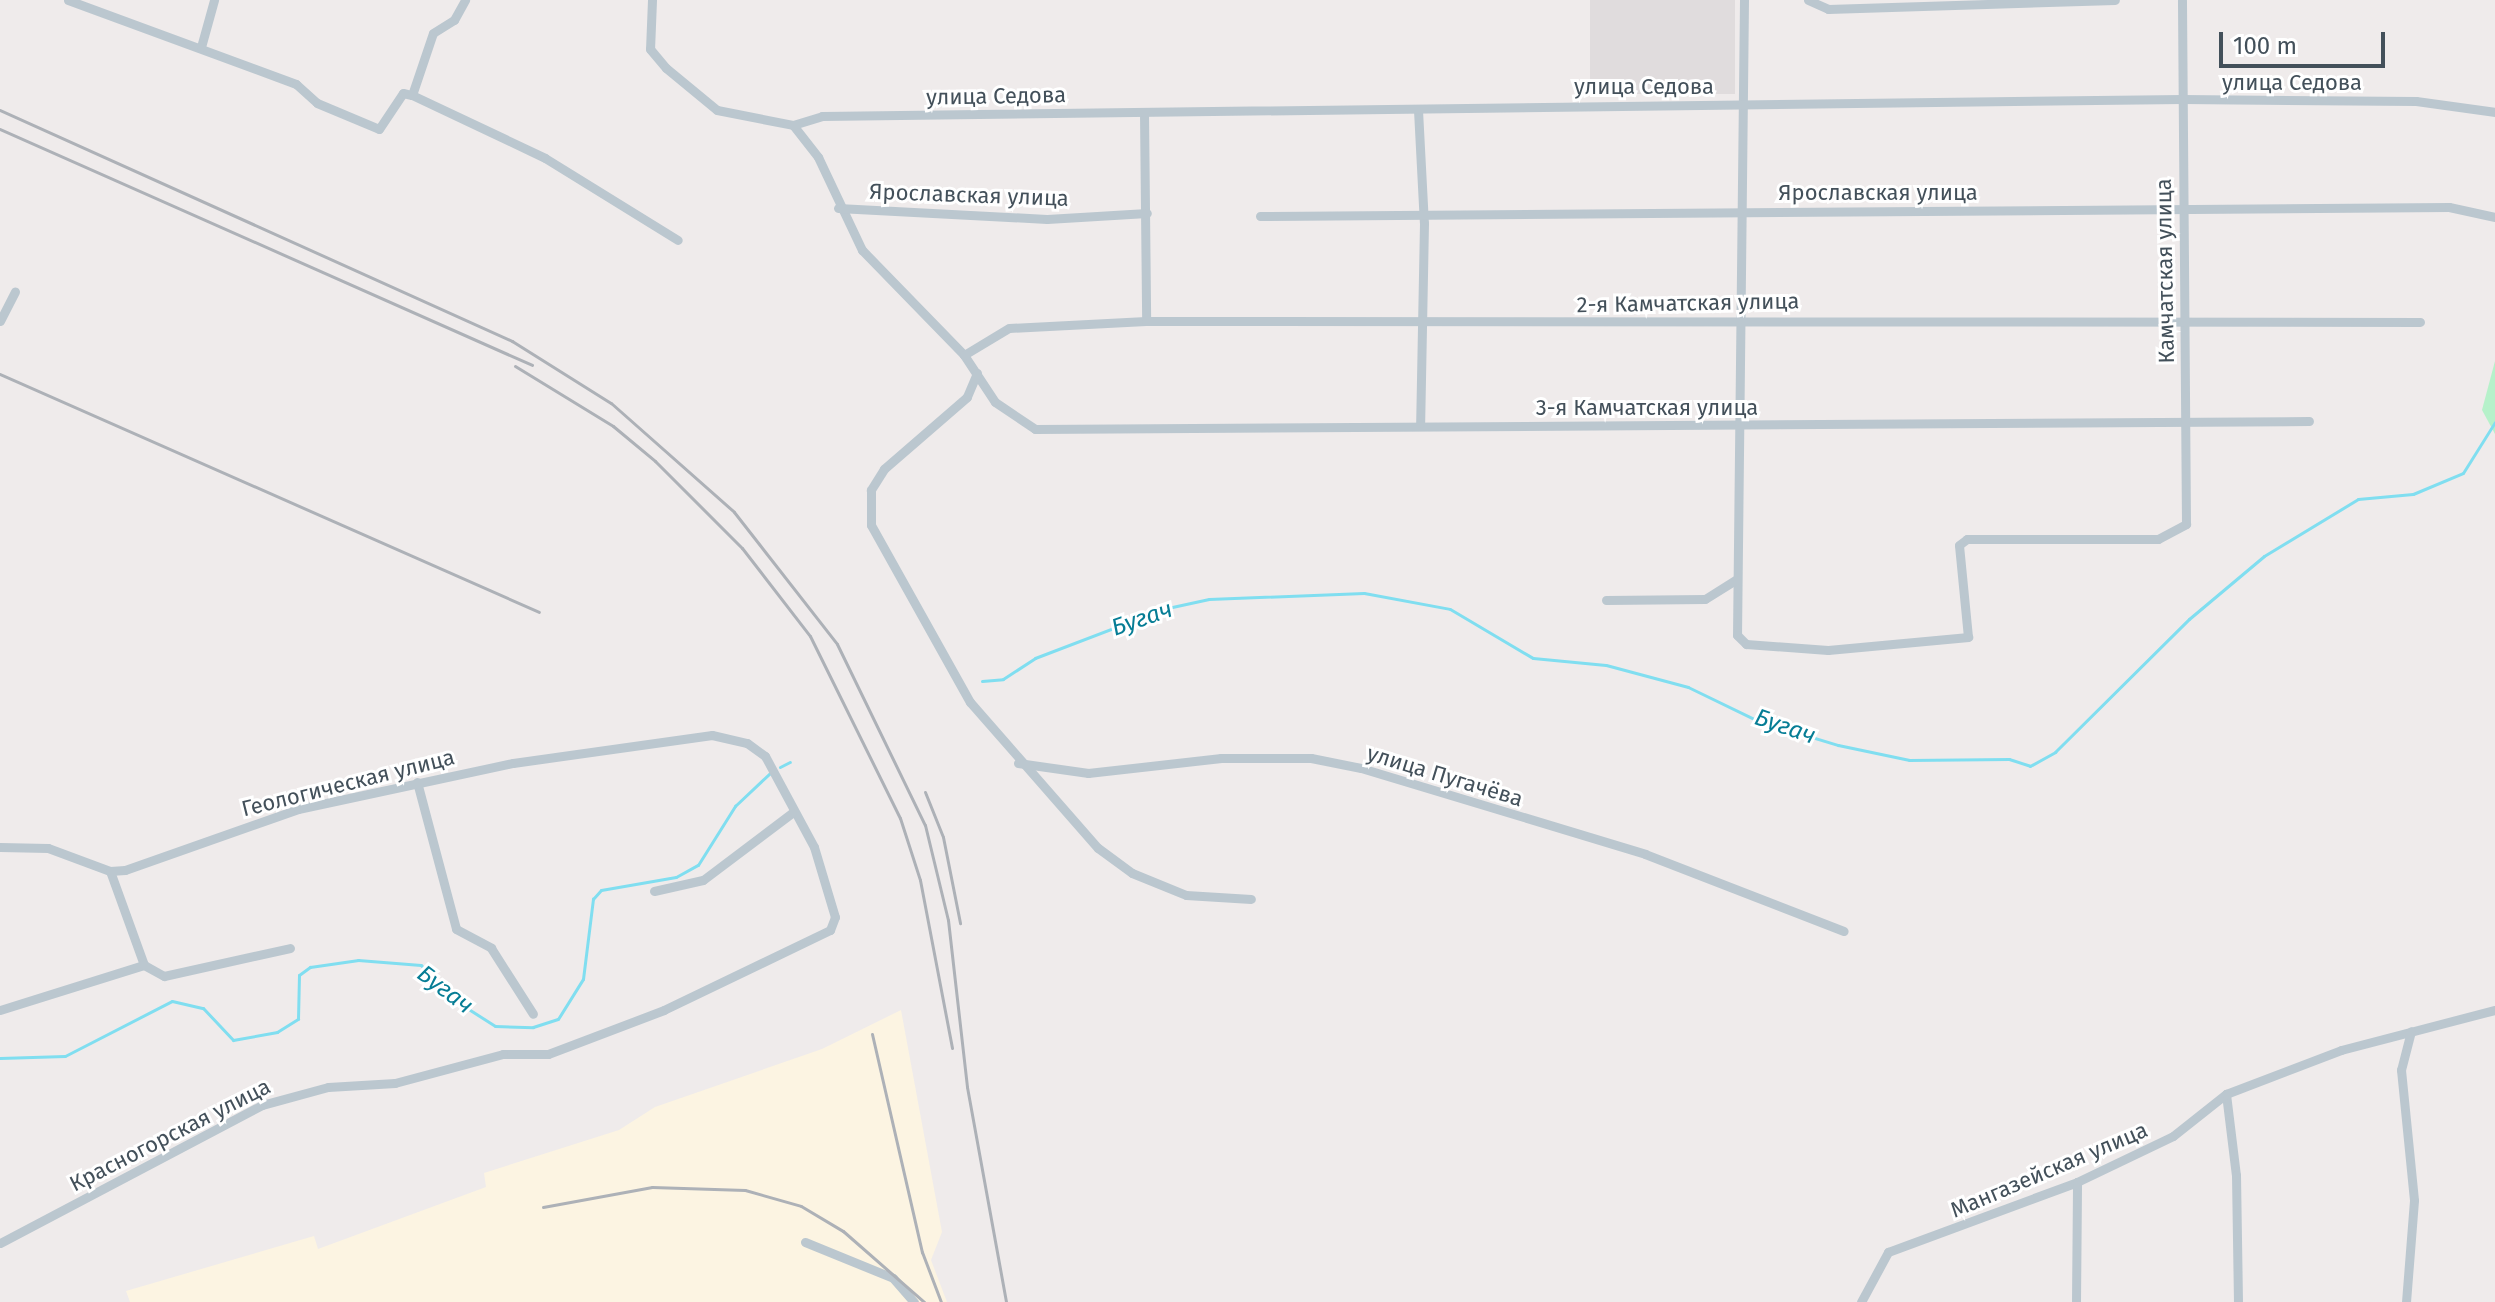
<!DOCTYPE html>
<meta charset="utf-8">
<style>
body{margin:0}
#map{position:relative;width:2495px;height:1302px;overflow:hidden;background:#efebeb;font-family:"Fira Sans",sans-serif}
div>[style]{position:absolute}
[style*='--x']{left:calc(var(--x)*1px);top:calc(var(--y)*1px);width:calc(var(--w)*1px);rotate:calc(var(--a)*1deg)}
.commercial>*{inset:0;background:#fcf4e2}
.education>*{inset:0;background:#e0dcdd;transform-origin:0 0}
.green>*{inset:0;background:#b6f1ca}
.stream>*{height:3px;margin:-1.5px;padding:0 1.5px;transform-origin:1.5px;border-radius:1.5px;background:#80def0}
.street>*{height:9px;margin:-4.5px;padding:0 4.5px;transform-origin:4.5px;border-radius:4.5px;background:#bbc7cf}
.rail>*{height:3px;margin:-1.5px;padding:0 1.5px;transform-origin:1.5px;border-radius:1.5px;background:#adb1b7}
span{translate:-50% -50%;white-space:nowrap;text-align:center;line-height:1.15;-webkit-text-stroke:6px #fff;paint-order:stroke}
.street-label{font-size:22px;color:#43505a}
.water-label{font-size:24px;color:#067d95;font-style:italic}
.scale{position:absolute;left:2219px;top:32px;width:166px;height:36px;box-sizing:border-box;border:4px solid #43505a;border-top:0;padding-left:10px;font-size:24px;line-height:28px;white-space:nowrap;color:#43505a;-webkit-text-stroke:6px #fff;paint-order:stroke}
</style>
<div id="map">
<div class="commercial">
<i style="clip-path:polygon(901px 1010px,942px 1232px,931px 1260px,947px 1302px,130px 1302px,126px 1291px,314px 1236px,318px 1249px,486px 1187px,484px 1173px,619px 1130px,655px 1107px,822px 1049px)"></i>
</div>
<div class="education">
<i style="left:1590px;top:0;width:145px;height:94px"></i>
</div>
<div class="green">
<i style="clip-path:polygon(2495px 361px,2495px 434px,2482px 410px)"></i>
</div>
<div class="stream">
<i style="--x:982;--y:681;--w:21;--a:-5"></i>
<i style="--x:1003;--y:679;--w:38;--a:-33"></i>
<i style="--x:1035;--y:658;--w:137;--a:-20.9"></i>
<i style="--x:1163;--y:609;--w:47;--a:-12.3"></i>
<i style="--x:1209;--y:599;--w:155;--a:-2.2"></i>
<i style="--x:1364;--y:593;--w:87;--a:10.5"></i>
<i style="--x:1450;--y:609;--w:96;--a:30.6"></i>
<i style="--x:1533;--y:658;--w:73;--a:5.5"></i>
<i style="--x:1606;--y:665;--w:85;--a:15"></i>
<i style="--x:1688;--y:687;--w:76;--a:25.9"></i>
<i style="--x:1756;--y:720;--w:86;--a:17"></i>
<i style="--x:1838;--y:745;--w:73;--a:11.9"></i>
<i style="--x:1909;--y:760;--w:100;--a:-0.6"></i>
<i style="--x:2009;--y:759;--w:22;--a:18"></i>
<i style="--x:2030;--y:766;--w:29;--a:-29"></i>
<i style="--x:2055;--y:752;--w:189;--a:-44.8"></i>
<i style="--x:2189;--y:619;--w:98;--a:-40"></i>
<i style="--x:2264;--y:556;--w:110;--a:-31.2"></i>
<i style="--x:2358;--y:499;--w:55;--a:-5.2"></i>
<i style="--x:2413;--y:494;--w:54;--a:-22.8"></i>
<i style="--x:2463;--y:473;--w:60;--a:-57.9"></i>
<i style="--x:780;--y:767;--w:11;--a:-27"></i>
<i style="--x:0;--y:1058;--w:65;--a:-1.8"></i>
<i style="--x:65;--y:1056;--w:120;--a:-27.2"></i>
<i style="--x:172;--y:1001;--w:32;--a:13"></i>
<i style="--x:203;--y:1008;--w:44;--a:46.8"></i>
<i style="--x:233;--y:1040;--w:45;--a:-10.3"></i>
<i style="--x:277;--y:1032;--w:25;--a:-32"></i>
<i style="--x:298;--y:1019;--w:44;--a:-88.7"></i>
<i style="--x:299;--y:975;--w:14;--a:-36"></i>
<i style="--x:310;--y:967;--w:49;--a:-8.3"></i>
<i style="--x:358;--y:960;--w:63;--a:4.5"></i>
<i style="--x:421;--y:965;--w:38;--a:50"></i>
<i style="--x:445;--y:994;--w:59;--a:32.6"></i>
<i style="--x:495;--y:1026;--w:38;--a:2"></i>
<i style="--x:533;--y:1027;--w:26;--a:-18"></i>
<i style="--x:558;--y:1019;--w:47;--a:-58"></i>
<i style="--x:583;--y:979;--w:81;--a:-82.9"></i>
<i style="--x:593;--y:899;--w:12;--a:-48"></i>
<i style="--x:601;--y:890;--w:76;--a:-9.8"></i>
<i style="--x:676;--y:877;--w:25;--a:-29"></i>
<i style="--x:698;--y:865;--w:70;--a:-57.9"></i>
<i style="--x:735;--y:806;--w:48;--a:-43.3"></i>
</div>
<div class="street">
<i style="--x:68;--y:0;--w:243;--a:20.2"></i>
<i style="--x:296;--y:84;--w:28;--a:42"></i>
<i style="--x:317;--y:103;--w:67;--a:22.8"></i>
<i style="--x:379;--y:129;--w:43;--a:-56.3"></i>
<i style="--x:403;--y:93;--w:9;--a:13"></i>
<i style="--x:412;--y:95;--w:147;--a:25.3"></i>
<i style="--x:545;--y:158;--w:156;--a:31.7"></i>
<i style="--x:652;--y:0;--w:49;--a:92.3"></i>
<i style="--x:650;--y:49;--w:25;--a:50"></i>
<i style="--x:666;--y:68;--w:66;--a:39.5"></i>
<i style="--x:717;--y:110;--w:77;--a:11.2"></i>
<i style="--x:793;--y:125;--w:41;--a:52"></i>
<i style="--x:818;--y:157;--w:103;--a:64.7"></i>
<i style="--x:862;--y:250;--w:146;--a:45.8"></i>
<i style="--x:964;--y:355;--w:56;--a:56.6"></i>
<i style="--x:995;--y:402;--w:48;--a:34"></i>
<i style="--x:1035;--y:429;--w:1274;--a:-0.36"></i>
<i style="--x:1744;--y:0;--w:635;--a:90.63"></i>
<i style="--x:1737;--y:635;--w:13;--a:45"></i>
<i style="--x:1746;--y:644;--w:82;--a:4.2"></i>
<i style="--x:1828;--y:650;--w:141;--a:-5.3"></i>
<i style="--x:1968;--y:637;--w:92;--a:-95.6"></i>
<i style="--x:1959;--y:545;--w:10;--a:-37"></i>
<i style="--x:1967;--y:539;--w:191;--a:0"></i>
<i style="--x:2158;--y:539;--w:32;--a:-28"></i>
<i style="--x:2186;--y:524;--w:524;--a:-90.44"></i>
<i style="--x:1808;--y:0;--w:22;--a:24"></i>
<i style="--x:1828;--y:9;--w:287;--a:-1.8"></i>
<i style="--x:201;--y:47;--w:49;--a:-74.5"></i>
<i style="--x:412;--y:95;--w:65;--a:-71.3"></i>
<i style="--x:433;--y:33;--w:25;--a:-32"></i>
<i style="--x:454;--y:20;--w:23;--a:-61"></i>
<i style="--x:1418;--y:110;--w:113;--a:87"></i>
<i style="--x:1424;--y:223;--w:200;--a:91.1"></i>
<i style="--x:1144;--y:113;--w:208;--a:89.4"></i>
<i style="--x:793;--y:125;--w:30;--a:-17"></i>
<i style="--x:822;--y:116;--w:1360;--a:-0.72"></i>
<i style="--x:2182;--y:99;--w:234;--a:0.5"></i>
<i style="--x:2416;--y:101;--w:80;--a:7.9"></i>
<i style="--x:838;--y:208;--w:209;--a:3"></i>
<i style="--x:1047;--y:219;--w:100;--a:-3.4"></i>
<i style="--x:1260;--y:216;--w:1189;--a:-0.43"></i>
<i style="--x:2449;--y:207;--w:47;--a:12.3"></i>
<i style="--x:0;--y:321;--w:33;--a:-63"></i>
<i style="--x:964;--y:355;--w:52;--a:-31"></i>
<i style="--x:1009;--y:328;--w:137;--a:-2.9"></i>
<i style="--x:1146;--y:321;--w:1274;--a:0.04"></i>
<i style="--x:977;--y:373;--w:26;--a:113"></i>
<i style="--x:967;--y:397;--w:110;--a:139.1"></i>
<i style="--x:884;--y:469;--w:25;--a:122"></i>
<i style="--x:871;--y:490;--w:35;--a:90"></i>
<i style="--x:871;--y:525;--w:203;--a:60.8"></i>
<i style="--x:970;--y:702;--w:194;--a:48.8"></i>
<i style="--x:1098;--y:848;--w:42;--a:36.3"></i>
<i style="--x:1132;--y:873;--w:58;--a:22.2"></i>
<i style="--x:1186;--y:895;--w:65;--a:3.5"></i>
<i style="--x:1606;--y:600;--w:99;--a:-0.6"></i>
<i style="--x:1705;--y:599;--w:36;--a:-32"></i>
<i style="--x:1018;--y:763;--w:71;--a:8.1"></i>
<i style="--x:1088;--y:773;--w:134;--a:-6.4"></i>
<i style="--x:1221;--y:758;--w:90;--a:0"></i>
<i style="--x:1311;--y:758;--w:51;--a:11.3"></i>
<i style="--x:1361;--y:768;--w:297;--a:16.8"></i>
<i style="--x:1645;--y:854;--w:213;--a:21.2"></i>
<i style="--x:417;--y:782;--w:152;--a:75.1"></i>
<i style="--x:456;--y:929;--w:40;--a:28"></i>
<i style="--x:491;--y:948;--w:78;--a:57.5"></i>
<i style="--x:0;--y:847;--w:48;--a:1.2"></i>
<i style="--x:48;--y:848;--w:66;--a:20.4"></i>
<i style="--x:110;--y:871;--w:15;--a:-4"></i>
<i style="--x:125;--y:870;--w:183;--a:-19.4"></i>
<i style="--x:298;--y:809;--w:220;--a:-12.1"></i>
<i style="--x:513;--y:763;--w:201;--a:-8"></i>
<i style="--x:712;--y:735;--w:36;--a:13"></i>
<i style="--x:747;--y:743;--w:22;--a:36"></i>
<i style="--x:765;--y:756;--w:103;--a:61.7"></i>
<i style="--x:814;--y:847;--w:73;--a:73.3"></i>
<i style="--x:835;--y:917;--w:14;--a:111"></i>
<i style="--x:830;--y:930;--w:184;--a:154.3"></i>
<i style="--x:664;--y:1010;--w:124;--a:159.2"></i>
<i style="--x:548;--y:1054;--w:45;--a:180"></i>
<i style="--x:503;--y:1054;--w:112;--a:165"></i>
<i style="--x:395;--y:1083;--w:67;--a:176.6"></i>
<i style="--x:328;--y:1087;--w:68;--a:164.7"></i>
<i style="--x:262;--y:1105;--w:296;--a:152.2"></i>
<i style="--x:110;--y:871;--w:100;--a:70.1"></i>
<i style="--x:654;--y:891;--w:50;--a:-12.7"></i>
<i style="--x:703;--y:880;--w:111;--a:-37"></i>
<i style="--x:0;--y:1010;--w:151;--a:-17.4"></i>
<i style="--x:144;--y:965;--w:23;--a:29"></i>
<i style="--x:164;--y:976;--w:129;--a:-12.5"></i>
<i style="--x:2226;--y:1094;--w:82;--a:83"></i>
<i style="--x:2236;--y:1175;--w:127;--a:89.1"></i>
<i style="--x:805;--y:1242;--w:95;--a:22.2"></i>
<i style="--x:893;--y:1278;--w:32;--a:49"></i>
<i style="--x:1861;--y:1302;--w:57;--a:-61.6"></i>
<i style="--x:1888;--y:1252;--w:202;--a:-20.3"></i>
<i style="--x:2077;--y:1182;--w:106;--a:-25.6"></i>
<i style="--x:2173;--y:1136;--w:68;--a:-38.4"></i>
<i style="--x:2226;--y:1094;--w:123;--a:-20.9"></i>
<i style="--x:2341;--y:1050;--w:159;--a:-14.6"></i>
<i style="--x:2076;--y:1302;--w:120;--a:-89.5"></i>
<i style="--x:2406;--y:1302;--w:102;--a:-85.5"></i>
<i style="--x:2414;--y:1200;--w:131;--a:-95.7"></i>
<i style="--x:2401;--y:1070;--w:40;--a:-75.6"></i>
</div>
<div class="rail">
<i style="--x:0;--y:110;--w:562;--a:24.28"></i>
<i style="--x:512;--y:341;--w:117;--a:32.1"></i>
<i style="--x:611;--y:403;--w:164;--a:41.5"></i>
<i style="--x:734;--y:512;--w:167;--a:52"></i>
<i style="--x:837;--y:644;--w:201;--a:64.1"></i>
<i style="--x:925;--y:825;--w:98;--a:76.4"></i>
<i style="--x:948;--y:920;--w:168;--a:83.5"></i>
<i style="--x:967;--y:1087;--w:219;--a:79.7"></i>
<i style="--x:0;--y:129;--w:582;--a:23.92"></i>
<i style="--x:515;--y:366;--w:115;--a:31.5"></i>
<i style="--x:613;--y:426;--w:55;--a:39.8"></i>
<i style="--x:655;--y:461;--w:123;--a:45"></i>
<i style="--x:742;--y:548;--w:111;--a:52.3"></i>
<i style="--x:810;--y:636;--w:203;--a:63.7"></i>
<i style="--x:900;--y:818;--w:65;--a:72.1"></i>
<i style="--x:920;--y:880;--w:171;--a:79.2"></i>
<i style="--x:0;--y:374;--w:589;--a:23.82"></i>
<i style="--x:925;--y:792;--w:48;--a:68.2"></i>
<i style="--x:943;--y:837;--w:88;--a:78.8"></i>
<i style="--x:872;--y:1034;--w:224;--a:77.1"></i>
<i style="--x:922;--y:1252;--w:53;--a:69.2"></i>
<i style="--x:543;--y:1207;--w:111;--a:-10.4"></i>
<i style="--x:652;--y:1187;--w:93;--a:1.8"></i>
<i style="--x:745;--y:1190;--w:58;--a:15.9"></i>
<i style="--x:801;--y:1206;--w:49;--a:30.8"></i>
<i style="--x:843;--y:1231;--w:108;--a:41.2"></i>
</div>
<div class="street-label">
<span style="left:2292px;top:83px">улица Седова</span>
<span style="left:1644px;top:87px">улица Седова</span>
<span style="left:996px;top:96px;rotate:-1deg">улица Седова</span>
<span style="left:1878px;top:193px">Ярославская улица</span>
<span style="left:969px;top:195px;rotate:2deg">Ярославская улица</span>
<span style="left:2165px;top:271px;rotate:-91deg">Камчатская улица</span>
<span style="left:1688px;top:303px;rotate:-1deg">2-я Камчатская улица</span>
<span style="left:1647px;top:408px">3-я Камчатская улица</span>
<span style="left:1445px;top:776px;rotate:17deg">улица Пугачёва</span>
<span style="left:348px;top:783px;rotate:-14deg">Геологическая улица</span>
<span style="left:170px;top:1135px;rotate:-27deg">Красногорская улица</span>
<span style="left:2049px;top:1170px;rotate:-23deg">Мангазейская улица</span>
</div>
<div class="water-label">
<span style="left:1142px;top:619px;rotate:-19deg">Бугач</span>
<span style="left:1785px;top:727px;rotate:19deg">Бугач</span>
<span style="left:445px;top:990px;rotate:37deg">Бугач</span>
</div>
<div class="scale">100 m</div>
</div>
